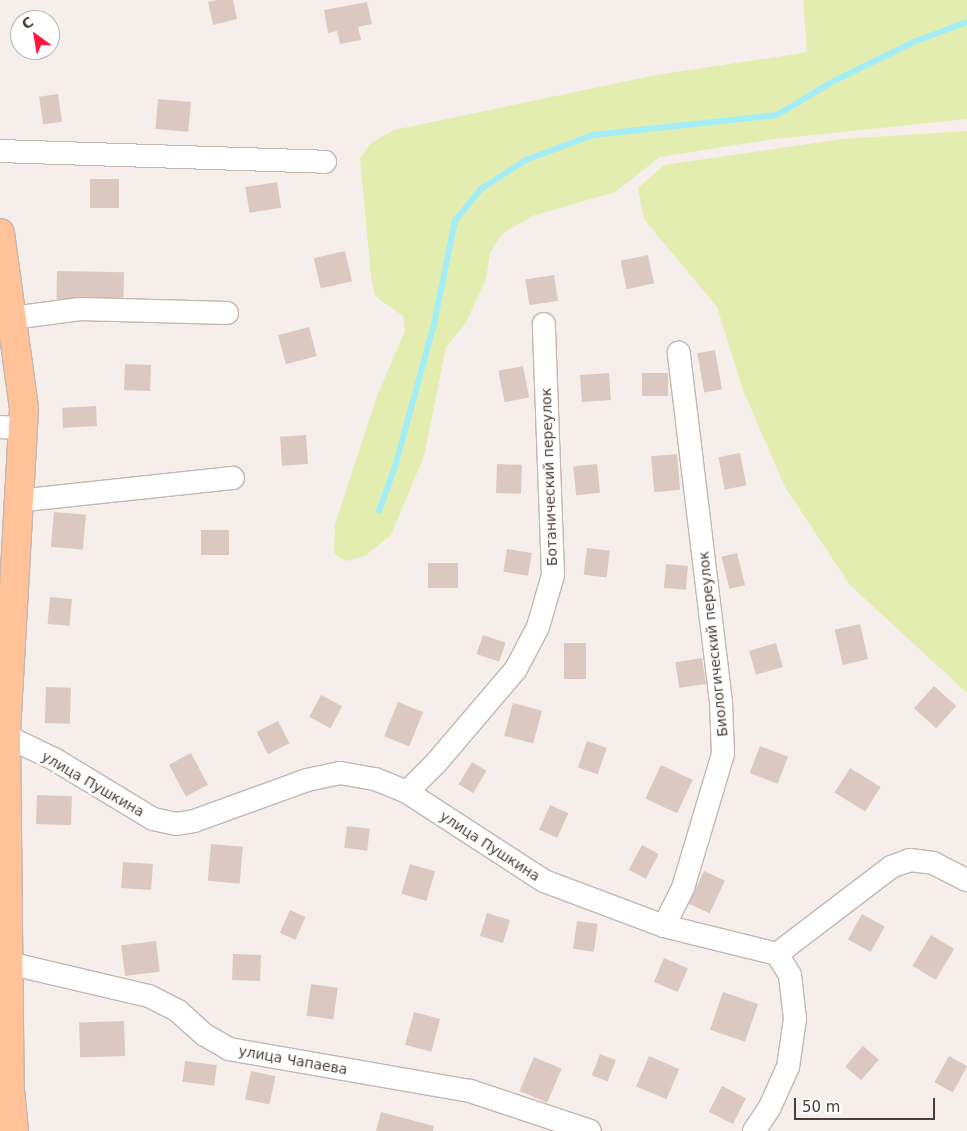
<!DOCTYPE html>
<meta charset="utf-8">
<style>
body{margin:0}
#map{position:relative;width:967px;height:1131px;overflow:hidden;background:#f6eeea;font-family:"DejaVu Sans",sans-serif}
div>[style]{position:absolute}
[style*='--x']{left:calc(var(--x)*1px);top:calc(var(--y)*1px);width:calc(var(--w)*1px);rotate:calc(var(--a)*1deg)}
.green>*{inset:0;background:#e4edb0}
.stream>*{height:5.5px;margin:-2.75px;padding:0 2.75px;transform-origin:2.75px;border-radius:2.75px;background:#a3eef6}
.building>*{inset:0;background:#dbc9c1;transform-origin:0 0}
.roads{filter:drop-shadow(1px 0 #c5b6ae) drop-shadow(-1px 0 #c5b6ae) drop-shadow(0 1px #c5b6ae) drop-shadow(0 -1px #c5b6ae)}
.minor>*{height:22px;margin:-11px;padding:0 11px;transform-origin:11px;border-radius:11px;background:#fff}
.major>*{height:28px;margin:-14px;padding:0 14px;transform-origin:14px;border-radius:14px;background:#ffc299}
span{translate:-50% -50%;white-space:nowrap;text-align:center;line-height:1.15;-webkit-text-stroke:5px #fff;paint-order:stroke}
.street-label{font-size:14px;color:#4b3d37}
.north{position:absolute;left:10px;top:10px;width:50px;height:50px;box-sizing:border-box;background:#fff;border:1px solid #b7b1af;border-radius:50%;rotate:328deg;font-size:14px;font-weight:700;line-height:20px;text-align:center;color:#4b3d37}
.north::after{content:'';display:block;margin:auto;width:18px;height:22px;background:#ff173e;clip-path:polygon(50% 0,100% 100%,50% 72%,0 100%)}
.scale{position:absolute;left:794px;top:1098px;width:141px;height:22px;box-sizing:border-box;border:2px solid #4b3d37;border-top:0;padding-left:6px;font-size:15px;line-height:18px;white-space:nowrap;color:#4b3d37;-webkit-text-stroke:4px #fff;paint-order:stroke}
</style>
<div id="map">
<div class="green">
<i style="clip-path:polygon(803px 0,967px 0,967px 119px,774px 139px,660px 157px,615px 192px,532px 216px,502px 234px,490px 253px,486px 279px,465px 324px,446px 347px,424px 456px,391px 535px,365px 556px,346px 561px,334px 554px,335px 524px,377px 396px,405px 331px,403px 316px,375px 296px,371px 276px,360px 158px,370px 144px,394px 130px,656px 75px,803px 53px,807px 51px)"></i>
<i style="clip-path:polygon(967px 131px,967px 693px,850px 585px,785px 487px,743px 390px,717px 307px,644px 219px,638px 188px,664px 165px,842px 139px)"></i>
</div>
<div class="stream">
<i style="--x:379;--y:511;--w:47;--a:-70"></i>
<i style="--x:395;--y:467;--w:148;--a:-74.7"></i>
<i style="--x:434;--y:324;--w:105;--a:-78.5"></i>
<i style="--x:455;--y:221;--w:41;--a:-50.9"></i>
<i style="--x:481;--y:189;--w:54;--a:-32.8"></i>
<i style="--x:526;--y:160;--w:72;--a:-20.5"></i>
<i style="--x:593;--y:135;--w:185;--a:-6.2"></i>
<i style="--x:777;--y:115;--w:66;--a:-30.8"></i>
<i style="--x:834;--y:81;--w:89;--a:-26"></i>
<i style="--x:914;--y:42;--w:57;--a:-20.7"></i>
</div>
<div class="building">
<i style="clip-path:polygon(217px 0,233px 0,237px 19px,213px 25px,208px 2px)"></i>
<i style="clip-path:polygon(367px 2px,372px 24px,358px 27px,361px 40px,340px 44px,337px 31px,328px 33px,324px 10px)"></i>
<i style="left:58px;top:94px;width:28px;height:19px;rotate:82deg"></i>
<i style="left:158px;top:99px;width:33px;height:30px;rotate:5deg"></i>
<i style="left:90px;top:179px;width:29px;height:29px"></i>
<i style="left:277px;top:182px;width:26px;height:32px;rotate:81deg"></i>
<i style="left:345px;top:251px;width:31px;height:32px;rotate:77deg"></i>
<i style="left:648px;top:255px;width:29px;height:28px;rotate:78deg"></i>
<i style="left:57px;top:271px;width:67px;height:28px;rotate:1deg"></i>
<i style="left:554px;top:275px;width:26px;height:29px;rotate:81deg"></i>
<i style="left:309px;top:327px;width:30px;height:32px;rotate:75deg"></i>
<i style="left:715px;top:350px;width:40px;height:18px;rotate:80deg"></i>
<i style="left:125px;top:364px;width:26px;height:26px;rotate:2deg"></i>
<i style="left:523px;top:366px;width:32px;height:25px;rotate:79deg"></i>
<i style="left:609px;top:373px;width:27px;height:29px;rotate:86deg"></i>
<i style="left:642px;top:373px;width:26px;height:23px"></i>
<i style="left:96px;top:406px;width:20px;height:34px;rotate:87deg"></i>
<i style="left:306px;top:435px;width:29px;height:26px;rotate:86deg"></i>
<i style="left:740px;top:453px;width:33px;height:22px;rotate:79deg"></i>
<i style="left:677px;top:454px;width:36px;height:26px;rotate:85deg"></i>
<i style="left:497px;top:464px;width:25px;height:29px;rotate:2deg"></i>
<i style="left:597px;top:464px;width:29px;height:24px;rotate:84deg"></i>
<i style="left:54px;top:512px;width:32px;height:35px;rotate:5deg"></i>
<i style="left:229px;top:530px;width:25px;height:28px;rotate:90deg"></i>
<i style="left:587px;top:548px;width:23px;height:27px;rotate:7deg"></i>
<i style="left:507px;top:549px;width:25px;height:23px;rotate:9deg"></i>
<i style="left:737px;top:553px;width:33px;height:16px;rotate:76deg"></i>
<i style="left:428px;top:563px;width:30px;height:25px"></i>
<i style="left:666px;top:564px;width:22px;height:24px;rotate:5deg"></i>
<i style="left:50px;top:597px;width:22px;height:27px;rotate:5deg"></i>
<i style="left:860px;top:624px;width:36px;height:26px;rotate:77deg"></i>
<i style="left:483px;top:635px;width:24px;height:20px;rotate:19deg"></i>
<i style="left:564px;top:643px;width:22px;height:36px"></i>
<i style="left:776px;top:643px;width:25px;height:28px;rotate:74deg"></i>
<i style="left:702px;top:658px;width:26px;height:27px;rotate:81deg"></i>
<i style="left:934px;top:686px;width:30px;height:30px;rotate:42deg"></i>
<i style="left:46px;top:687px;width:25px;height:36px;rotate:2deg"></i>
<i style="left:321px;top:695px;width:24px;height:25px;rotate:28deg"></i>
<i style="left:398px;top:702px;width:27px;height:37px;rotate:22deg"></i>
<i style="left:513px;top:703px;width:30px;height:34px;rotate:15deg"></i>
<i style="left:278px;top:721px;width:25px;height:24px;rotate:63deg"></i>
<i style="left:587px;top:741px;width:21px;height:28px;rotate:19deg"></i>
<i style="left:760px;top:746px;width:30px;height:29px;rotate:21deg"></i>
<i style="left:191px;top:753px;width:36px;height:25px;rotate:62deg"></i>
<i style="left:472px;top:762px;width:17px;height:26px;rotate:31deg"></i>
<i style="left:661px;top:765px;width:35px;height:37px;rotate:25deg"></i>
<i style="left:850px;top:768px;width:36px;height:29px;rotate:32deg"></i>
<i style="left:37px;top:795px;width:35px;height:29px;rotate:2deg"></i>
<i style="left:550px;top:805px;width:20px;height:27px;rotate:24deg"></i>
<i style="left:347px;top:826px;width:23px;height:22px;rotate:7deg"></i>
<i style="left:211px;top:844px;width:32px;height:37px;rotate:5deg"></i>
<i style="left:642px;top:845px;width:19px;height:28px;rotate:28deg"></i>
<i style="left:123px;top:862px;width:30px;height:26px;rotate:4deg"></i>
<i style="left:410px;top:864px;width:26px;height:31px;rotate:16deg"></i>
<i style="left:704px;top:871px;width:23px;height:36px;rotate:25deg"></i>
<i style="left:290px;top:910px;width:17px;height:25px;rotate:24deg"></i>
<i style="left:487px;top:913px;width:24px;height:24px;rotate:17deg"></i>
<i style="left:862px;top:914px;width:26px;height:29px;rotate:29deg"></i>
<i style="left:577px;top:921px;width:21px;height:28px;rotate:8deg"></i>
<i style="left:931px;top:935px;width:27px;height:36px;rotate:31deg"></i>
<i style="left:156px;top:941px;width:31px;height:35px;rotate:83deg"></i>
<i style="left:233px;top:954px;width:28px;height:26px;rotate:2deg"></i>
<i style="left:664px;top:958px;width:26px;height:26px;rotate:23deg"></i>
<i style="left:311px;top:984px;width:27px;height:32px;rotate:8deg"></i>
<i style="left:723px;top:992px;width:37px;height:40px;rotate:19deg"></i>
<i style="left:414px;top:1012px;width:27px;height:34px;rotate:15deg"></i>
<i style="left:124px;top:1021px;width:35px;height:45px;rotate:88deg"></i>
<i style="left:863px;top:1046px;width:21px;height:27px;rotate:41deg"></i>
<i style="left:600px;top:1054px;width:17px;height:23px;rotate:21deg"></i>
<i style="left:649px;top:1056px;width:33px;height:33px;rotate:23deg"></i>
<i style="left:949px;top:1056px;width:21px;height:30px;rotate:29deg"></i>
<i style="left:534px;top:1057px;width:30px;height:37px;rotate:23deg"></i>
<i style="left:185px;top:1061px;width:32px;height:21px;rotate:7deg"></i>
<i style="left:251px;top:1071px;width:25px;height:29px;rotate:12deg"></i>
<i style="left:722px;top:1086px;width:27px;height:29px;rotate:27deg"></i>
<i style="clip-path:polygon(381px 1112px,434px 1126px,433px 1131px,376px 1131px)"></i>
</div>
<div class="roads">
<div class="minor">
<i style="--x:0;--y:151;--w:325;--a:1.9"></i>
<i style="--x:12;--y:318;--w:69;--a:-7.5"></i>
<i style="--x:80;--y:309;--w:147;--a:1.6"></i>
<i style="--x:0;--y:427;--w:22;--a:3"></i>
<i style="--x:17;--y:501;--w:217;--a:-6.1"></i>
<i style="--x:6;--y:736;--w:53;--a:25.6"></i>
<i style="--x:54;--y:759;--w:116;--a:31.2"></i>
<i style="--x:153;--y:819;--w:24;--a:12"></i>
<i style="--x:176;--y:824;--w:18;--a:-9"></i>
<i style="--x:194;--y:821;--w:120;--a:-19.9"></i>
<i style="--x:307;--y:780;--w:34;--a:-12"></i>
<i style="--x:340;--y:773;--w:36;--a:10"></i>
<i style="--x:375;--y:779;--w:35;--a:22"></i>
<i style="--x:407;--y:792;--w:163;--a:33"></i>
<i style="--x:544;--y:881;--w:128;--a:20.6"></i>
<i style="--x:664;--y:926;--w:116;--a:13.9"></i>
<i style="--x:777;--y:954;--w:143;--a:-37.3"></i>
<i style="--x:891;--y:867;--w:20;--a:-20"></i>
<i style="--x:910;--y:860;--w:23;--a:7"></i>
<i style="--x:933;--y:863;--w:38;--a:27"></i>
<i style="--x:407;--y:792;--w:41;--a:-45"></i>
<i style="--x:436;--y:763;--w:123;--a:-49.6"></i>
<i style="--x:516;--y:669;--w:47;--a:-62.4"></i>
<i style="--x:538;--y:627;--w:54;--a:-73.9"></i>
<i style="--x:553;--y:575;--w:251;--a:-92.1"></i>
<i style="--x:664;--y:926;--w:42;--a:-63.4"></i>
<i style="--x:683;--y:888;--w:140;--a:-73.4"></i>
<i style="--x:723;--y:754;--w:52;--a:-92.2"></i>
<i style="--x:721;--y:702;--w:352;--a:-96.9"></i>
<i style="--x:8;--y:963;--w:145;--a:13.2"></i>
<i style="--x:149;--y:996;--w:33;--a:27"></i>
<i style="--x:178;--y:1011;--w:36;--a:42"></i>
<i style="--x:205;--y:1035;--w:28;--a:30"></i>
<i style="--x:229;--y:1049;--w:245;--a:9.9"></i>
<i style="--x:470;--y:1091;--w:126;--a:18.4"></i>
<i style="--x:754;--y:1131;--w:27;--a:-56"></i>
<i style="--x:769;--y:1109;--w:46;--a:-65.7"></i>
<i style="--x:788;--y:1067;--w:49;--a:-81.7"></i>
<i style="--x:795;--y:1019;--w:44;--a:-96.5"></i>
<i style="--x:790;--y:975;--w:25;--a:-122"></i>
</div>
<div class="major">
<i style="--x:0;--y:233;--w:178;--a:82.2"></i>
<i style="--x:24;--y:409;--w:327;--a:93.2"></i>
<i style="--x:6;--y:736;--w:354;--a:89.4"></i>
<i style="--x:10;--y:1090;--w:41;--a:84.4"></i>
</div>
</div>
<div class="street-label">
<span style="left:549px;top:477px;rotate:-92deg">Ботанический переулок</span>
<span style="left:713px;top:644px;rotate:-96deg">Биологический переулок</span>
<span style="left:93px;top:784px;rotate:30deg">улица Пушкина</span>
<span style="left:490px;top:846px;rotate:33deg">улица Пушкина</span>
<span style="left:293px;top:1060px;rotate:10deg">улица Чапаева</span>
</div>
<div class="north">С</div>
<div class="scale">50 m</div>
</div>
